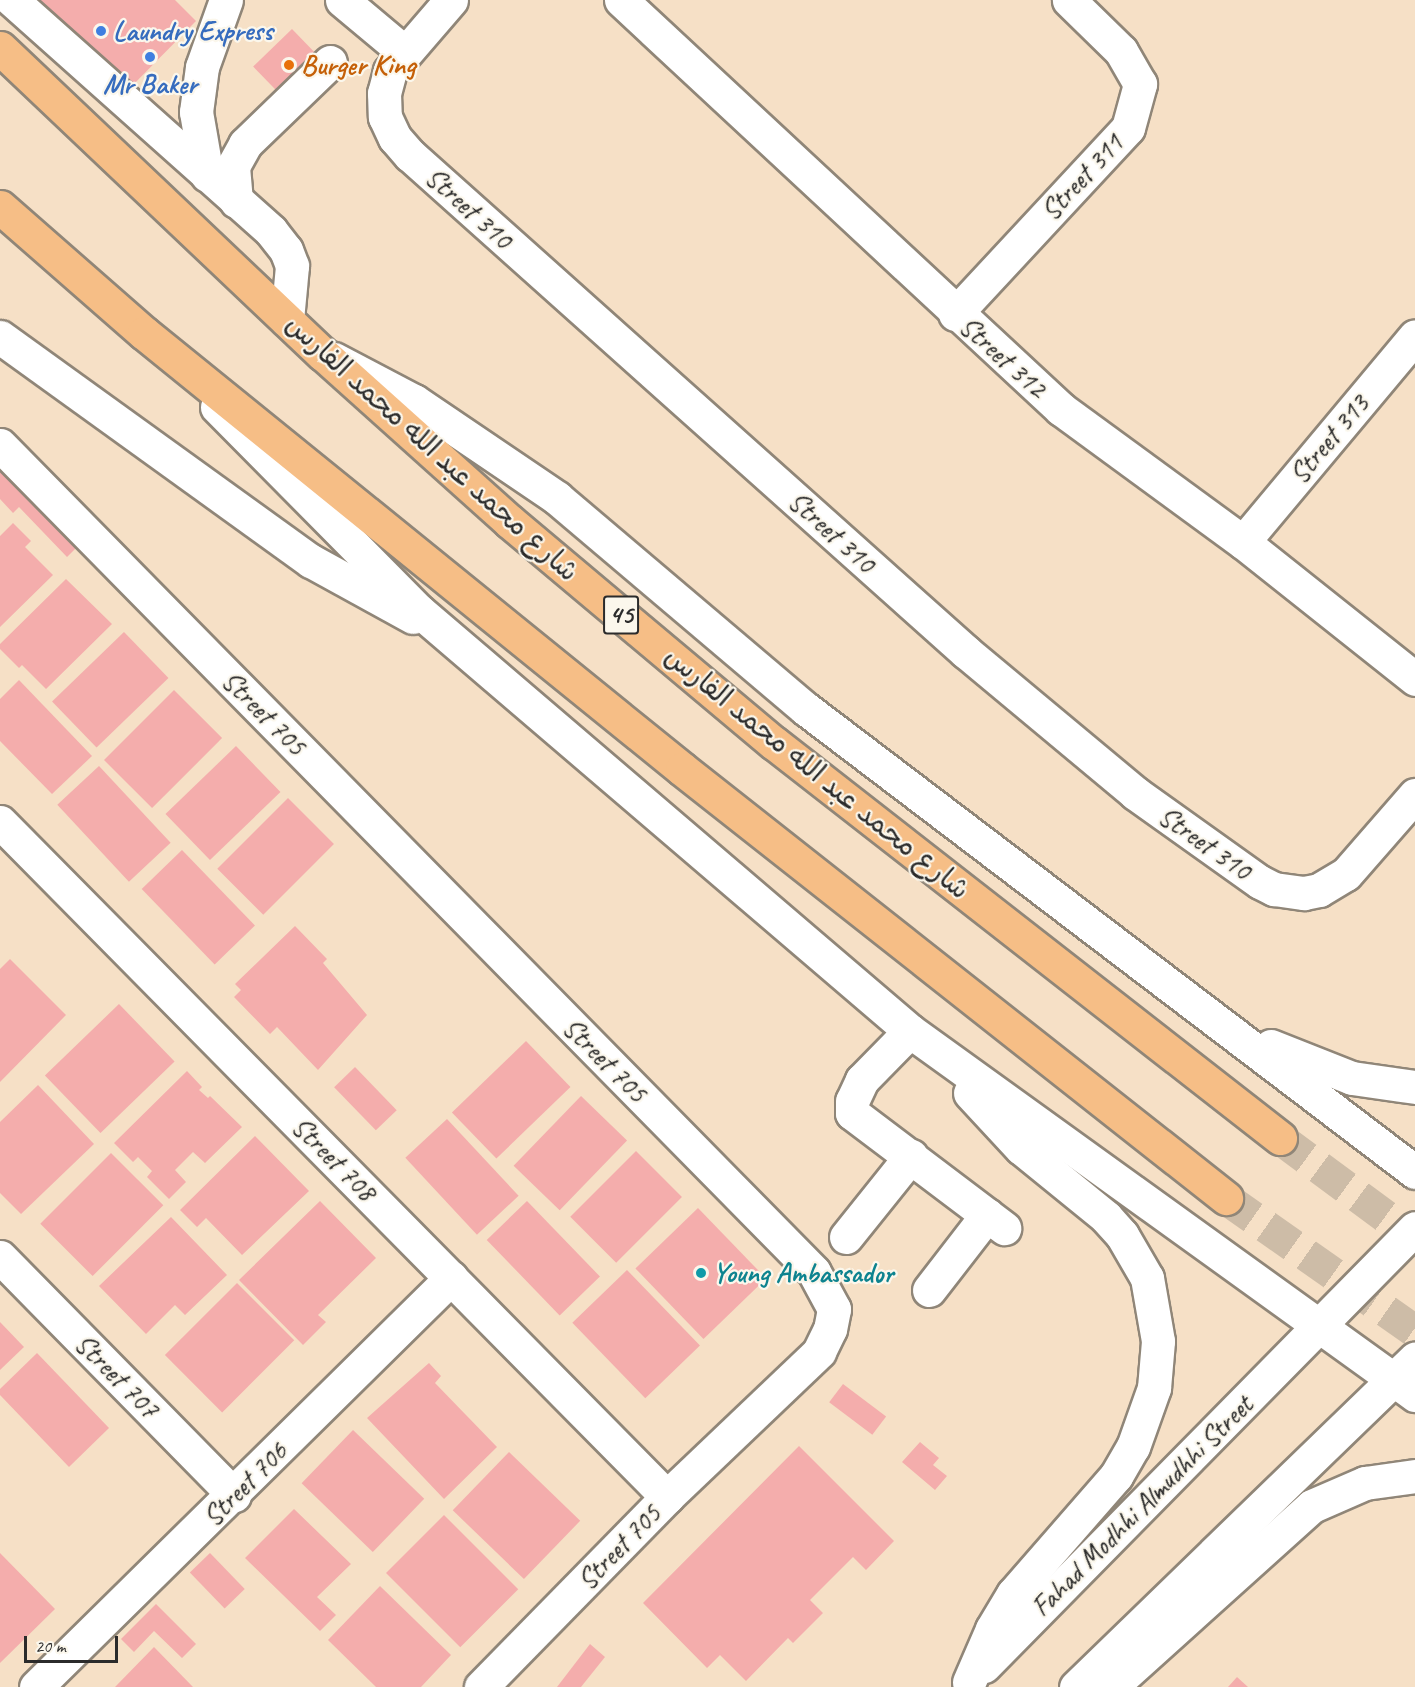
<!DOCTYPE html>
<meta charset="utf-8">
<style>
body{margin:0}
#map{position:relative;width:1415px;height:1687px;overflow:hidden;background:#f6e0c6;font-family:Caveat,"Playpen Sans Arabic",sans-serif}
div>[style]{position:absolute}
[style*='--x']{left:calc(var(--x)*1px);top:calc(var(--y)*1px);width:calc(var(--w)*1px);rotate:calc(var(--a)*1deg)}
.building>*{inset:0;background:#f4adac;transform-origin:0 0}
.major-tunnel>*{height:33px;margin-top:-16.5px;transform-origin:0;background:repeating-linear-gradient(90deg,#cdbca7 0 33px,transparent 0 49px)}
.roads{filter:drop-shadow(2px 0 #908678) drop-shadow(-2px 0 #908678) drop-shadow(0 2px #908678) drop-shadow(0 -2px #908678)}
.minor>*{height:33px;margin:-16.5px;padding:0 16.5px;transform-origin:16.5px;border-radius:16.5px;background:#fff}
.major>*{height:33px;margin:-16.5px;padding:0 16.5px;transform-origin:16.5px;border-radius:16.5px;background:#f6be86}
.dots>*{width:16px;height:16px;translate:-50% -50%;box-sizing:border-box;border:3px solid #fbf7ec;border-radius:50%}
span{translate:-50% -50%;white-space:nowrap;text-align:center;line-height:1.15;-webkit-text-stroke:4.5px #fbf7ec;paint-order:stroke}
.shield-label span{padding:2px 4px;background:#fbf7ec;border:2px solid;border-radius:4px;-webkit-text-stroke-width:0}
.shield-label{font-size:27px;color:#2b2b2b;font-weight:700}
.shop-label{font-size:28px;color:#366cbe;font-weight:700}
.left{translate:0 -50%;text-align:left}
.food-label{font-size:28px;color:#c56008;font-weight:700}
.street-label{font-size:28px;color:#2b2b2b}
.culture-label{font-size:28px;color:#0d838f;font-weight:700}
.scale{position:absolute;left:24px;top:1636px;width:94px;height:27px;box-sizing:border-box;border:3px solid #2b2b2b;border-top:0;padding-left:8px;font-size:18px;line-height:21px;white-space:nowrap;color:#2b2b2b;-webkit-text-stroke:4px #fbf7ec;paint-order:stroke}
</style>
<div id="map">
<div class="building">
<i style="clip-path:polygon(38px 0,175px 0,196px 21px,129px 89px)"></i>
<i style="left:292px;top:29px;width:46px;height:54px;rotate:46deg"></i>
<i style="clip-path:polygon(0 468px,76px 548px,67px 557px,19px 507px,13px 513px,0 499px)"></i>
<i style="clip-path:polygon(13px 523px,31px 541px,25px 547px,53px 575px,0 627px,0 536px)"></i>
<i style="clip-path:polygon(66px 579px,112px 624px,46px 689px,22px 665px,19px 668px,0 649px,0 644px)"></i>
<i style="left:124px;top:632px;width:64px;height:100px;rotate:46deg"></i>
<i style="clip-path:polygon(19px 680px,92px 756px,52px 794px,0 741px,0 699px)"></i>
<i style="left:174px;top:690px;width:68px;height:99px;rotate:45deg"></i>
<i style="left:236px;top:746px;width:64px;height:98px;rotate:46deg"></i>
<i style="left:99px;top:766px;width:105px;height:57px;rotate:47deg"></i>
<i style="left:288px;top:798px;width:65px;height:100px;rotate:45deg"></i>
<i style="left:182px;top:850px;width:105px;height:56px;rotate:46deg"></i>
<i style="clip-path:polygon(295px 926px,327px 959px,323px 963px,367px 1015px,318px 1070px,277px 1027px,270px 1034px,234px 997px,241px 990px,235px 984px)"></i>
<i style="clip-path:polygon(10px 959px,66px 1015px,0 1082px,0 969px)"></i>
<i style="left:119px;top:1004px;width:80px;height:103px;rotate:46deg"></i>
<i style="left:526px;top:1041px;width:64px;height:103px;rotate:46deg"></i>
<i style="left:355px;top:1067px;width:60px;height:29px;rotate:46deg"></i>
<i style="clip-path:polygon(187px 1071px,202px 1087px,199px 1090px,208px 1098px,210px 1096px,242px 1127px,205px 1163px,193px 1152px,175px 1170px,186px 1182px,169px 1199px,147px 1177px,152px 1171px,138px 1157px,133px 1162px,114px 1143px)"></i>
<i style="clip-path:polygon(38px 1085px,94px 1144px,21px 1214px,0 1193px,0 1122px)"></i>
<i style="left:581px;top:1096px;width:64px;height:97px;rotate:44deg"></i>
<i style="left:447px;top:1119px;width:105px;height:57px;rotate:47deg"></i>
<i style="clip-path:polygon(255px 1136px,309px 1191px,242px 1255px,206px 1218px,197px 1227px,180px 1210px)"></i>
<i style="left:636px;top:1151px;width:65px;height:93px;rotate:45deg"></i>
<i style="left:111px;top:1153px;width:74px;height:100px;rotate:45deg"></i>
<i style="clip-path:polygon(320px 1201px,376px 1258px,318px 1315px,326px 1322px,303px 1345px,239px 1280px)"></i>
<i style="left:527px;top:1201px;width:105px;height:56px;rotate:46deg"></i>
<i style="left:698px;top:1208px;width:98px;height:87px;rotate:46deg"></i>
<i style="clip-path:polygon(171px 1217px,227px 1275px,185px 1315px,175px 1305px,146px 1334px,99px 1286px)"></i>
<i style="left:627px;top:1270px;width:105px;height:76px;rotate:46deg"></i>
<i style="left:237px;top:1283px;width:81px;height:102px;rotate:45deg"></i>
<i style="clip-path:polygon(0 1322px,24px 1347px,0 1370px)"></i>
<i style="clip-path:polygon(37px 1353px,109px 1428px,69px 1467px,0 1395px,0 1389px)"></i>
<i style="clip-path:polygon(429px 1363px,441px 1376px,435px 1383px,497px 1447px,444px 1499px,367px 1418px)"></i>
<i style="left:843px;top:1384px;width:54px;height:23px;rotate:37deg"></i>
<i style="left:353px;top:1430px;width:99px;height:74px;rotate:44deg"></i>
<i style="clip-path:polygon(920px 1442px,939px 1458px,933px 1465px,947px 1476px,935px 1490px,902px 1462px)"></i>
<i style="clip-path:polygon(799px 1446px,894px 1541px,866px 1570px,853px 1557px,810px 1600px,823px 1613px,793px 1643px,788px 1638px,746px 1681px,720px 1655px,707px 1668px,643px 1603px)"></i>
<i style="left:509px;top:1452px;width:99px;height:81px;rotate:44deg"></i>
<i style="clip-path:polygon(294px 1509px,351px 1564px,317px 1597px,336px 1615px,320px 1631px,245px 1558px)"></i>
<i style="left:444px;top:1515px;width:105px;height:82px;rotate:45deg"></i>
<i style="clip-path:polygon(0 1553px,55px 1609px,0 1663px)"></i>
<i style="left:210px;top:1553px;width:50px;height:28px;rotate:46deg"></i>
<i style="clip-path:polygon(380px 1586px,451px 1655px,421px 1687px,376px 1687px,328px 1640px)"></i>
<i style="clip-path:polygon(156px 1604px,196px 1644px,182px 1658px,154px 1631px,134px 1652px,121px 1639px)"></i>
<i style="clip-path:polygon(590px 1644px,605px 1657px,581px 1687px,557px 1687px)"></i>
<i style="clip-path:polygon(154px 1647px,193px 1687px,115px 1687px)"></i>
<i style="clip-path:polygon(1237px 1677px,1248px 1687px,1228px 1687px)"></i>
</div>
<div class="major-tunnel">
<i style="--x:1280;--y:1138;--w:168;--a:36.5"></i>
<i style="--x:1226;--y:1198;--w:231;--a:35.1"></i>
</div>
<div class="roads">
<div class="minor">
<i style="--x:12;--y:0;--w:347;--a:41.7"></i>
<i style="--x:271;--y:231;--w:24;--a:52"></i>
<i style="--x:286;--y:250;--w:17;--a:69"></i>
<i style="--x:292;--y:266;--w:54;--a:95.3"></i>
<i style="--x:342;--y:0;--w:80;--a:39.9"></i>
<i style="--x:451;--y:0;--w:94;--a:130.7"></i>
<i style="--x:390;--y:71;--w:23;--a:105"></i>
<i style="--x:384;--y:93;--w:24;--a:88"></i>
<i style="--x:385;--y:117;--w:23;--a:65"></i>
<i style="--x:395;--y:138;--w:23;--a:49"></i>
<i style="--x:410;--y:155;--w:746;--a:41.79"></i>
<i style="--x:966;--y:652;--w:220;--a:39.8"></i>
<i style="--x:1135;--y:793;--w:153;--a:35.5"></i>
<i style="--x:1260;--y:882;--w:16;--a:27"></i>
<i style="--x:1274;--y:889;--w:30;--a:8"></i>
<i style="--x:1304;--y:893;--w:15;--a:-11"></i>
<i style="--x:1319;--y:890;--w:31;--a:-31"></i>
<i style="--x:1346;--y:874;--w:105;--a:-48.9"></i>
<i style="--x:621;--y:0;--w:601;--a:42.91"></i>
<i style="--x:1061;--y:409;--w:225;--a:36.2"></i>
<i style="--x:1243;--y:542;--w:220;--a:38.5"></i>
<i style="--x:207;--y:175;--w:64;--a:-99.9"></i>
<i style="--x:196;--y:112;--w:45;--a:-82.4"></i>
<i style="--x:202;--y:67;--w:71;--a:-70.3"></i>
<i style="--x:236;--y:201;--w:35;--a:-95"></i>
<i style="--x:233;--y:166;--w:25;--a:-61"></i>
<i style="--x:245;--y:144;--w:118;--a:-44"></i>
<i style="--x:955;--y:314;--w:254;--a:-47.1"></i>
<i style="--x:1128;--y:128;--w:46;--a:-74.7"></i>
<i style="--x:1140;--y:84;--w:38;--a:-120"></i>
<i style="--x:1121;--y:51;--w:73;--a:-135.6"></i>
<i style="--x:0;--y:337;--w:383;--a:35.8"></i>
<i style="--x:311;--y:561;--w:116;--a:28.8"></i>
<i style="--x:334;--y:359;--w:90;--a:27.7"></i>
<i style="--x:414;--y:401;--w:173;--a:34.1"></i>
<i style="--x:557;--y:498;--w:326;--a:40.3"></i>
<i style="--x:806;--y:709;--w:765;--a:37.24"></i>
<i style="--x:217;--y:407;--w:287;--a:45.3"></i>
<i style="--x:419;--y:611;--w:646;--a:40.54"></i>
<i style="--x:910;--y:1031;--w:623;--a:35.78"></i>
<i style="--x:0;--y:445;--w:1160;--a:45.45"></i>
<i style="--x:814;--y:1272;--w:42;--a:61.6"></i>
<i style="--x:834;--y:1309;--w:20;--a:101"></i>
<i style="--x:830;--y:1329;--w:25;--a:116"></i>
<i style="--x:819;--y:1352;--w:210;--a:136.4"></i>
<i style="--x:667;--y:1497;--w:266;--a:134.4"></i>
<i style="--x:1243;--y:542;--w:268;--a:-50.1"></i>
<i style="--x:0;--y:822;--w:949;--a:45.34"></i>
<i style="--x:910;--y:1031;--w:69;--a:134.4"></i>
<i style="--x:862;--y:1080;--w:23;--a:115"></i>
<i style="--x:852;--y:1101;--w:12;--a:90"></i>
<i style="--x:852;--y:1113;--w:191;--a:37.1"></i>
<i style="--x:1271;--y:1046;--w:87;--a:21.6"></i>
<i style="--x:1352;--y:1078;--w:64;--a:8.1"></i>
<i style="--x:846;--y:1237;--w:104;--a:-51.3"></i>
<i style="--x:0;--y:1257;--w:334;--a:45.5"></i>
<i style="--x:929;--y:1290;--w:95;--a:-52.3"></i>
<i style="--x:984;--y:1666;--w:614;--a:-45.46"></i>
<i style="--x:969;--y:1682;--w:58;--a:-66.5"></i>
<i style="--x:992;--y:1629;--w:41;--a:-59"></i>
<i style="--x:1013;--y:1594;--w:157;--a:-48.9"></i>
<i style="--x:1116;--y:1476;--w:34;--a:-60"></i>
<i style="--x:1133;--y:1447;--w:63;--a:-70.4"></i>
<i style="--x:1154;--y:1388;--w:47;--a:-85.1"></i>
<i style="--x:1158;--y:1341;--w:64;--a:-99.9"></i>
<i style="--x:1147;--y:1278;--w:50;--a:-120.2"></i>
<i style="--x:1122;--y:1235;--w:24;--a:-132"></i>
<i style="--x:1106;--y:1217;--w:109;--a:-140.9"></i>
<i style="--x:1021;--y:1148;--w:75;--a:-132.8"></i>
<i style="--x:36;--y:1687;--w:583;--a:-44.58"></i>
<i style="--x:1076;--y:1687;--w:472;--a:-44.1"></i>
<i style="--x:1111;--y:1687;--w:270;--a:-42"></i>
<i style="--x:1312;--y:1506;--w:58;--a:-23.5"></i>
<i style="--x:1365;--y:1483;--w:50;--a:-8"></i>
</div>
<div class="major">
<i style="--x:0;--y:48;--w:445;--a:43.5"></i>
<i style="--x:323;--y:354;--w:250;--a:41.9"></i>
<i style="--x:509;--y:521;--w:346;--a:40"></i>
<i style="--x:774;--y:743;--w:642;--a:37.98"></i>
<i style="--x:0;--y:207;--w:191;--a:41.2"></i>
<i style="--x:144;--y:333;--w:692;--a:39.02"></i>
<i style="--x:682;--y:769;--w:693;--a:38.26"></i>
</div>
</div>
<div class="dots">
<i style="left:101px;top:31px;background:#3f7fe0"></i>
<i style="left:150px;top:57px;background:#3f7fe0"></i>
<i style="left:289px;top:65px;background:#e8710a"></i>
<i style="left:701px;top:1273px;background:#0f9aa8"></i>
</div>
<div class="shield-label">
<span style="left:621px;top:615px">45</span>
</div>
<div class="shop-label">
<span class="left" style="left:113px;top:31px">Laundry Express</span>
<span style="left:150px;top:84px">Mr Baker</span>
</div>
<div class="food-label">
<span class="left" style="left:301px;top:65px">Burger King</span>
</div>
<div class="street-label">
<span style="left:1082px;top:177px;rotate:-47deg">Street 311</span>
<span style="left:469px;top:208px;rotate:42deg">Street 310</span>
<span style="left:1003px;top:357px;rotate:42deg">Street 312</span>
<span style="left:1329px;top:439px;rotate:-50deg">Street 313</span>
<span style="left:432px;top:448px;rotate:42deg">شارع محمد عبد الله محمد الفارس</span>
<span style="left:832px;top:532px;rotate:42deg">Street 310</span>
<span style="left:264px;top:713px;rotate:45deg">Street 705</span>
<span style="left:817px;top:773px;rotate:39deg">شارع محمد عبد الله محمد الفارس</span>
<span style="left:1205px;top:843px;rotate:35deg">Street 310</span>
<span style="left:605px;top:1060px;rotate:45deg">Street 705</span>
<span style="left:334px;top:1159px;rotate:45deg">Street 708</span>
<span style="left:117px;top:1376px;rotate:45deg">Street 707</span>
<span style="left:245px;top:1484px;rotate:-45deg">Street 706</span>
<span style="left:1142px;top:1506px;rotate:-45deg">Fahad Modhhi Almudhhi Street</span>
<span style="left:619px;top:1547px;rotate:-46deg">Street 705</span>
</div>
<div class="culture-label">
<span class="left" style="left:713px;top:1273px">Young Ambassador</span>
</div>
<div class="scale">20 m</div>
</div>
